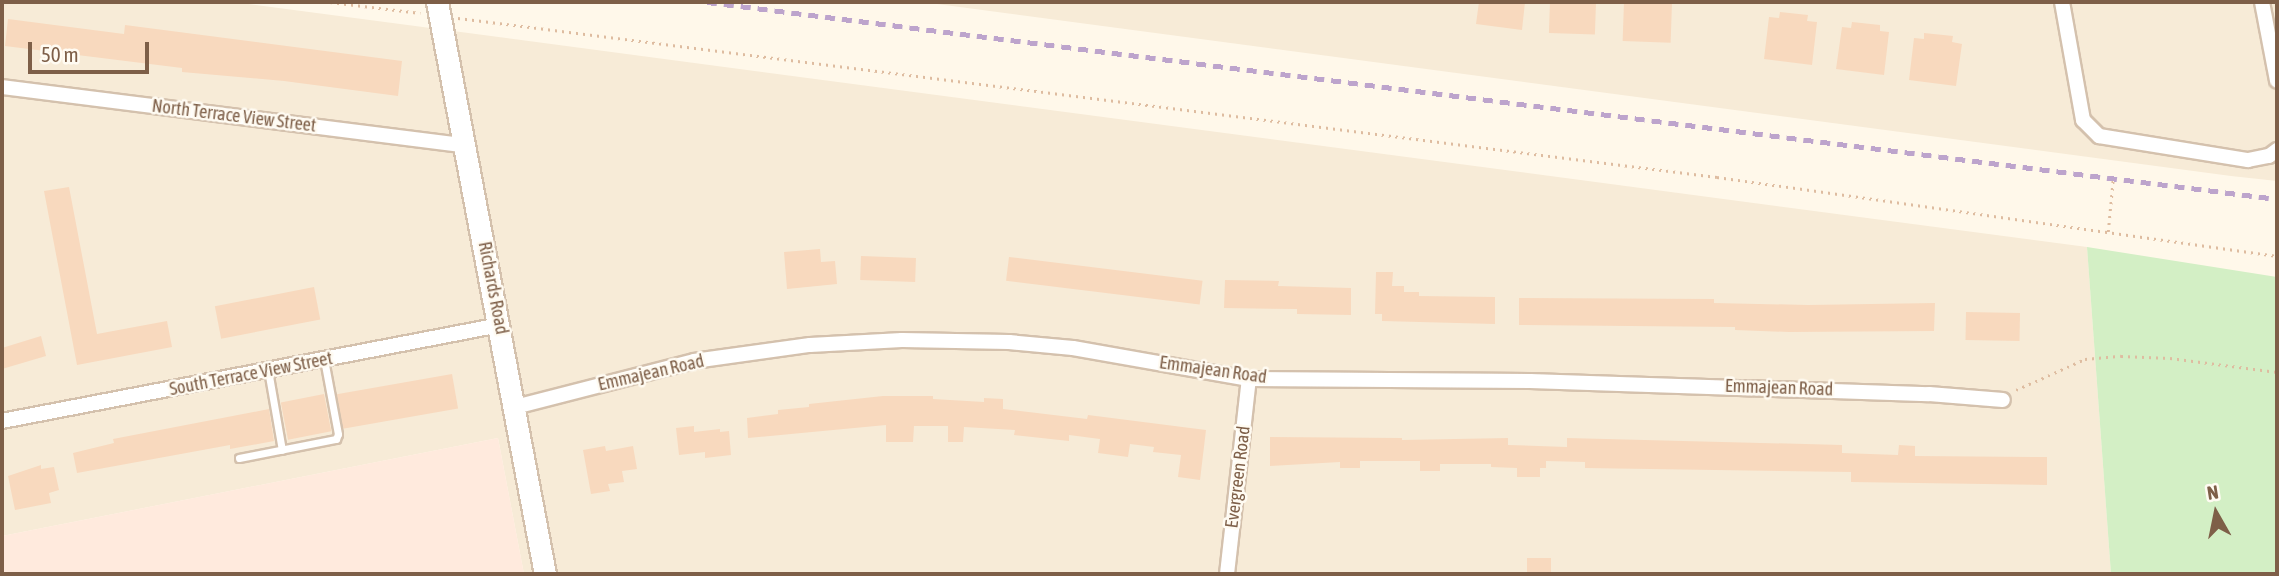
<!DOCTYPE html>
<style>
body{margin:0}
#map{position:relative;width:2279px;height:576px;overflow:hidden;background:#fff8ea;font-family:"Asap Condensed",sans-serif}
div>[style]{position:absolute}
[style*='--x']{left:calc(var(--x)*1px);top:calc(var(--y)*1px);width:calc(var(--w)*1px);rotate:calc(var(--a)*1deg)}
.residential>*{inset:0;background:#f7ebd7}
.commercial>*{inset:0;background:#ffeadd}
.green>*{inset:0;background:#d3efc5}
.building>*{inset:0;background:#f8d9be;transform-origin:0 0}
.path>*{height:2.5px;margin-top:-1.25px;transform-origin:0;background:repeating-linear-gradient(90deg,#debca0 0 2px,transparent 0 7px)}
.roads{filter:drop-shadow(2px 0 #d4c1ad) drop-shadow(-2px 0 #d4c1ad) drop-shadow(0 2px #d4c1ad) drop-shadow(0 -2px #d4c1ad)}
.lane>*{height:7px;margin:-3.5px;padding:0 3.5px;transform-origin:3.5px;border-radius:3.5px;background:#fff}
.street>*{height:14px;margin:-7px;padding:0 7px;transform-origin:7px;border-radius:7px;background:#fff}
.secondary>*{height:21px;margin:-10.5px;padding:0 10.5px;transform-origin:10.5px;border-radius:10.5px;background:#fff}
.rail>*{height:4.5px;margin-top:-2.25px;transform-origin:0;background:repeating-linear-gradient(90deg,#bda4cc 0 10px,transparent 0 17px)}
span{translate:-50% -50%;white-space:nowrap;text-align:center;line-height:1.15;-webkit-text-stroke:5px #fffbf2;paint-order:stroke}
.street-label{font-size:18px;color:#7e5f48}
.frame{position:absolute;inset:0;border:4px solid #7e5f48;pointer-events:none}
.north{position:absolute;left:2181px;top:478px;width:70px;height:70px;-webkit-text-stroke:5px #fffbf2;paint-order:stroke;rotate:351deg;font-size:19px;font-weight:700;line-height:28px;text-align:center;color:#7e5f48}
.north::after{content:'';display:block;margin:auto;width:24px;height:32px;background:#7e5f48;clip-path:polygon(50% 0,100% 100%,50% 72%,0 100%)}
.scale{position:absolute;left:28px;top:42px;width:121px;height:32px;box-sizing:border-box;border:4px solid #7e5f48;border-top:0;padding-left:9px;font-size:21px;line-height:24px;white-space:nowrap;color:#7e5f48;-webkit-text-stroke:5px #fffbf2;paint-order:stroke}
</style>
<div id="map">
<div class="residential">
<i style="clip-path:polygon(2px 2px,233px 2px,2087px 247px,2111px 574px,524px 574px,498px 438px,2px 536px)"></i>
<i style="clip-path:polygon(922px 2px,2277px 2px,2277px 181px,2231px 176px)"></i>
</div>
<div class="commercial">
<i style="clip-path:polygon(498px 438px,524px 574px,2px 574px,2px 536px)"></i>
</div>
<div class="green">
<i style="clip-path:polygon(2087px 247px,2277px 277px,2277px 574px,2111px 574px)"></i>
</div>
<div class="building">
<i style="clip-path:polygon(1479px 2px,1525px 2px,1522px 30px,1476px 24px)"></i>
<i style="left:1550px;top:2px;width:46px;height:31px;rotate:2deg"></i>
<i style="left:1624px;top:2px;width:48px;height:39px;rotate:2deg"></i>
<i style="clip-path:polygon(1780px 12px,1808px 15px,1807px 21px,1817px 22px,1812px 65px,1764px 59px,1769px 17px,1779px 18px)"></i>
<i style="clip-path:polygon(8px 19px,124px 34px,125px 25px,402px 61px,398px 96px,284px 81px,182px 72px,182px 68px,5px 46px)"></i>
<i style="clip-path:polygon(1852px 22px,1880px 25px,1880px 31px,1889px 32px,1884px 75px,1836px 69px,1842px 27px,1851px 28px)"></i>
<i style="clip-path:polygon(1924px 33px,1953px 36px,1952px 42px,1962px 44px,1956px 86px,1909px 80px,1914px 38px,1924px 39px)"></i>
<i style="clip-path:polygon(69px 187px,97px 334px,167px 321px,172px 347px,77px 365px,44px 191px)"></i>
<i style="clip-path:polygon(820px 249px,821px 262px,835px 261px,837px 284px,787px 289px,784px 252px)"></i>
<i style="left:861px;top:256px;width:55px;height:24px;rotate:2deg"></i>
<i style="left:1009px;top:257px;width:195px;height:24px;rotate:7deg"></i>
<i style="clip-path:polygon(1376px 272px,1393px 272px,1392px 286px,1404px 286px,1404px 292px,1419px 292px,1419px 296px,1495px 297px,1495px 324px,1382px 321px,1382px 314px,1375px 314px)"></i>
<i style="clip-path:polygon(1225px 280px,1279px 281px,1278px 286px,1351px 288px,1351px 315px,1297px 314px,1297px 309px,1224px 308px)"></i>
<i style="left:314px;top:287px;width:33px;height:101px;rotate:79deg"></i>
<i style="clip-path:polygon(1519px 298px,1714px 299px,1714px 303px,1808px 305px,1935px 303px,1934px 331px,1789px 332px,1735px 330px,1735px 327px,1519px 325px)"></i>
<i style="left:1966px;top:312px;width:54px;height:28px;rotate:1deg"></i>
<i style="clip-path:polygon(41px 336px,46px 356px,2px 369px,2px 348px)"></i>
<i style="left:452px;top:374px;width:35px;height:117px;rotate:80deg"></i>
<i style="left:324px;top:394px;width:38px;height:44px;rotate:79deg"></i>
<i style="clip-path:polygon(883px 396px,933px 396px,933px 399px,984px 402px,984px 398px,1003px 399px,1003px 409px,1087px 419px,1088px 415px,1206px 430px,1200px 480px,1178px 477px,1181px 455px,1153px 452px,1154px 447px,1130px 444px,1128px 457px,1098px 453px,1100px 439px,1069px 435px,1069px 441px,1014px 435px,1015px 430px,964px 427px,963px 442px,948px 442px,948px 426px,914px 426px,913px 442px,886px 442px,886px 425px,748px 438px,747px 418px,778px 414px,778px 410px,809px 407px,809px 404px)"></i>
<i style="clip-path:polygon(269px 409px,274px 441px,230px 449px,230px 445px,77px 473px,73px 453px,114px 443px,113px 439px)"></i>
<i style="clip-path:polygon(694px 426px,694px 432px,720px 429px,720px 432px,729px 431px,731px 455px,705px 458px,705px 452px,679px 455px,676px 428px)"></i>
<i style="clip-path:polygon(1270px 437px,1402px 438px,1402px 440px,1508px 438px,1508px 445px,1567px 447px,1567px 438px,1842px 445px,1842px 453px,1898px 455px,1899px 445px,1915px 446px,1915px 456px,2047px 457px,2047px 485px,1851px 482px,1851px 472px,1585px 468px,1585px 462px,1546px 461px,1546px 468px,1540px 468px,1540px 477px,1517px 477px,1517px 468px,1491px 467px,1491px 464px,1440px 464px,1440px 471px,1420px 471px,1420px 461px,1360px 461px,1360px 468px,1340px 468px,1340px 462px,1270px 466px)"></i>
<i style="clip-path:polygon(605px 446px,606px 451px,633px 446px,637px 469px,622px 471px,624px 482px,608px 484px,610px 491px,591px 494px,583px 450px)"></i>
<i style="clip-path:polygon(41px 465px,41px 469px,54px 467px,59px 490px,49px 493px,51px 503px,15px 510px,8px 476px)"></i>
<i style="left:1527px;top:558px;width:24px;height:16px"></i>
</div>
<div class="path">
<i style="--x:330;--y:2;--w:91;--a:7"></i>
<i style="--x:458;--y:18;--w:1269;--a:7.2"></i>
<i style="--x:1717;--y:177;--w:566;--a:8.03"></i>
<i style="--x:2108;--y:232;--w:53;--a:-84.6"></i>
<i style="--x:2016;--y:390;--w:76;--a:-24.2"></i>
<i style="--x:2085;--y:359;--w:36;--a:-5"></i>
<i style="--x:2121;--y:356;--w:49;--a:2.3"></i>
<i style="--x:2170;--y:358;--w:108;--a:7.5"></i>
</div>
<div class="roads">
<div class="lane">
<i style="--x:268;--y:370;--w:81;--a:80.1"></i>
<i style="--x:239;--y:458;--w:99;--a:-11.1"></i>
<i style="--x:336;--y:439;--w:5;--a:-68"></i>
<i style="--x:338;--y:434;--w:76;--a:-100.6"></i>
</div>
<div class="street">
<i style="--x:2062;--y:2;--w:120;--a:79.9"></i>
<i style="--x:2083;--y:120;--w:23;--a:45"></i>
<i style="--x:2099;--y:136;--w:151;--a:9.2"></i>
<i style="--x:2248;--y:160;--w:21;--a:-11"></i>
<i style="--x:2269;--y:156;--w:10;--a:-37"></i>
<i style="--x:2262;--y:2;--w:80;--a:79.2"></i>
<i style="--x:2;--y:87;--w:468;--a:7.2"></i>
<i style="--x:515;--y:407;--w:185;--a:-14.4"></i>
<i style="--x:694;--y:361;--w:117;--a:-7.9"></i>
<i style="--x:810;--y:345;--w:92;--a:-3.1"></i>
<i style="--x:902;--y:340;--w:107;--a:1.1"></i>
<i style="--x:1009;--y:342;--w:64;--a:5.4"></i>
<i style="--x:1073;--y:348;--w:179;--a:10"></i>
<i style="--x:1249;--y:379;--w:281;--a:0.4"></i>
<i style="--x:1530;--y:381;--w:399;--a:1.9"></i>
<i style="--x:1929;--y:394;--w:74;--a:4.6"></i>
<i style="--x:2;--y:421;--w:507;--a:-10.91"></i>
<i style="--x:1227;--y:574;--w:196;--a:-83.6"></i>
</div>
<div class="secondary">
<i style="--x:437;--y:2;--w:582;--a:79.31"></i>
</div>
</div>
<div class="rail">
<i style="--x:707;--y:2;--w:1582;--a:7.15"></i>
</div>
<div class="street-label">
<span style="left:234px;top:116px;rotate:7deg">North Terrace View Street</span>
<span style="left:493px;top:288px;rotate:79deg">Richards Road</span>
<span style="left:1213px;top:370px;rotate:8deg">Emmajean Road</span>
<span style="left:651px;top:373px;rotate:-13deg">Emmajean Road</span>
<span style="left:251px;top:374px;rotate:-11deg">South Terrace View Street</span>
<span style="left:1779px;top:388px;rotate:2deg">Emmajean Road</span>
<span style="left:1238px;top:477px;rotate:-83deg">Evergreen Road</span>
</div>
<div class="frame"></div>
<div class="north">N</div>
<div class="scale">50 m</div>
</div>
